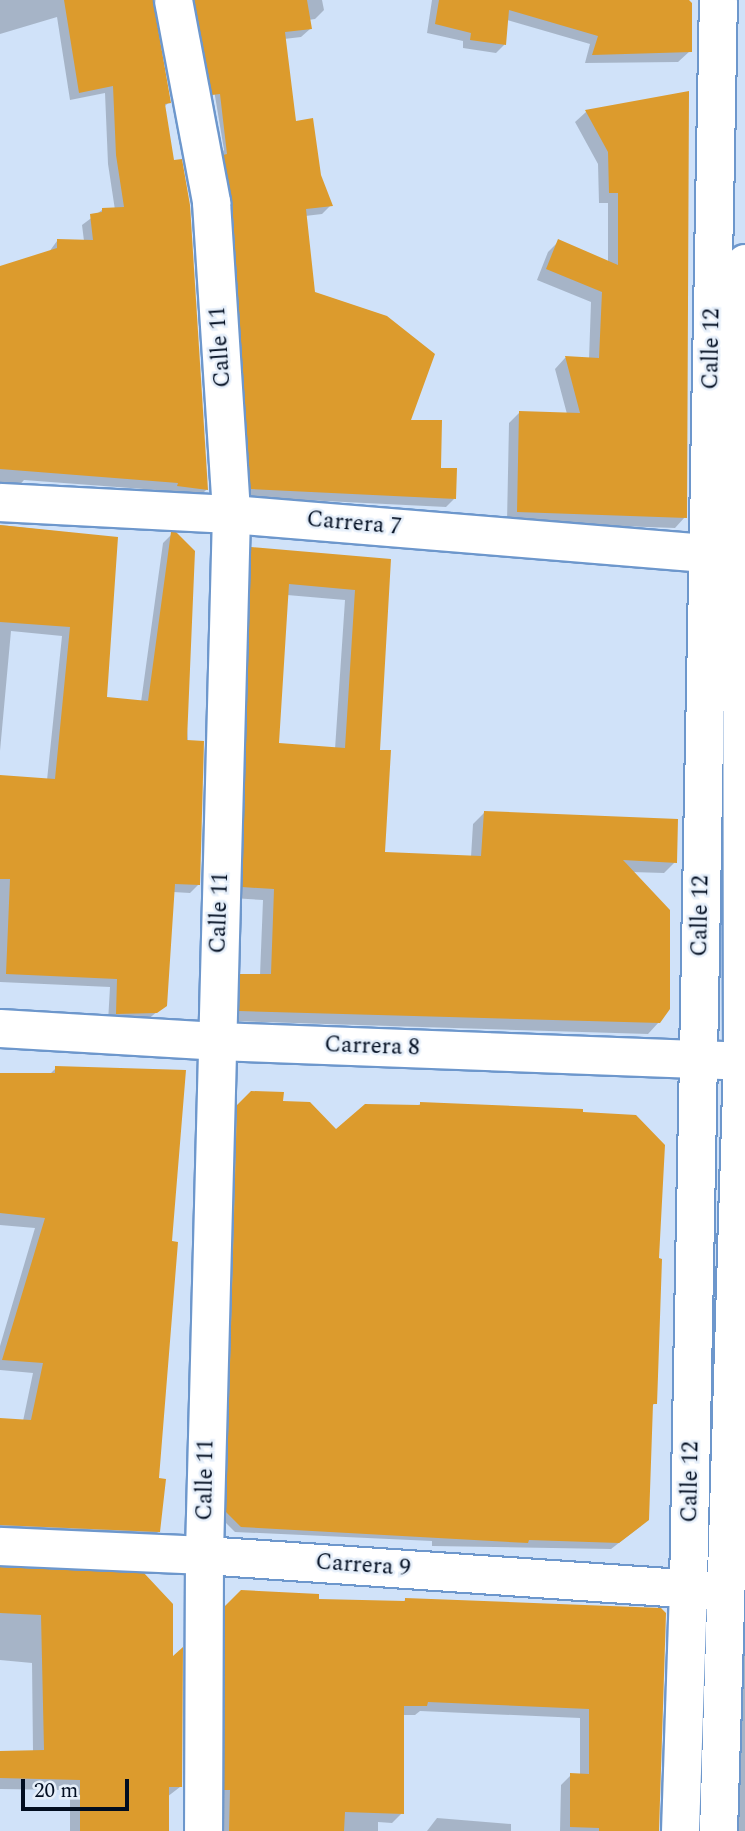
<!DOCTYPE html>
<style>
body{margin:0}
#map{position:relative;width:745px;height:1831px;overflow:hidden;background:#d0e2f9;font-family:Spectral,serif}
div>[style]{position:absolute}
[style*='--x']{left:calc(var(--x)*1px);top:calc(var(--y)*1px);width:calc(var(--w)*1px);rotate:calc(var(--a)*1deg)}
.shadow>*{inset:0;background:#0003}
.building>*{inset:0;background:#dc9b2d}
.roads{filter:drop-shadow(2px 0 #6d97cc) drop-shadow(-2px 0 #6d97cc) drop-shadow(0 2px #6d97cc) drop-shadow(0 -2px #6d97cc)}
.street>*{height:37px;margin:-18.5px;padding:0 18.5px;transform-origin:18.5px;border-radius:18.5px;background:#fff}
span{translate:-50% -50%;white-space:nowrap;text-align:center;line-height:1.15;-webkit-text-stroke:5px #e6effa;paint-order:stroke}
.street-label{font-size:23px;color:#010d20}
.scale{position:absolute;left:21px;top:1779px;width:108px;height:32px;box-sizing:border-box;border:4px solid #010d20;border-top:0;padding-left:9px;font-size:21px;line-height:24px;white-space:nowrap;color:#010d20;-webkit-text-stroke:5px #e6effa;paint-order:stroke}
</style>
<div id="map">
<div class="shadow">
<i style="clip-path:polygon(0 0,152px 0,169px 102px,164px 107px,207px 489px,198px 498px,170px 494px,170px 491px,24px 480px,15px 490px,0 491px,0 268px,49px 252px,57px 241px,84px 241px,82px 225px,102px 210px,115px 210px,108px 164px,105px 93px,70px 100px,57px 17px,0 34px)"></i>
<i style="clip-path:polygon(199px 0,322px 0,324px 10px,315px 19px,308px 20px,310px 29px,301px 37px,284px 39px,294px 123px,331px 205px,322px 214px,305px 216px,313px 293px,409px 421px,439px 469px,454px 499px,446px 507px,242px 497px,218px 155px,224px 150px)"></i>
<i style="clip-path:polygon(432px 0,686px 0,690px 51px,678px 62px,585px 63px,590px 44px,507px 20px,504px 45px,496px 53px,463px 48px,463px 41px,427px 33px)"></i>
<i style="clip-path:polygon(687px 93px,685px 517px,675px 528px,507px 522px,509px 423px,520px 412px,567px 414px,555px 369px,565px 358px,589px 359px,591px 302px,537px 280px,548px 252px,559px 241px,608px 262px,608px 203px,599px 203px,598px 164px,575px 122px,586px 112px)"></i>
<i style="clip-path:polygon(0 525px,116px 538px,105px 699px,141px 702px,163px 543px,172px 534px,199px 884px,190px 893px,173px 892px,165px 1005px,146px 1021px,108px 1022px,110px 987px,0 982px,0 777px,47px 780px,62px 636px,11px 631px,0 751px)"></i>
<i style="clip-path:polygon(evenodd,252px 549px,389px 560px,378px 752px,383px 854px,471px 857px,473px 824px,484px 813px,675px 862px,664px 873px,631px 872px,659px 1022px,648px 1034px,229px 1021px,230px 987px,241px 975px,260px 975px,263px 900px,232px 898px,241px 560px,252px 549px,287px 595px,345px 600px,335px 749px,277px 745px,287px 595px)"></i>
<i style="clip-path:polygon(56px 1068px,171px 1243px,158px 1480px,159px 1531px,148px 1542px,0 1535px,0 1419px,23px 1421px,33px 1373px,0 1370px,0 1346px,35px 1228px,0 1225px,0 1075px,49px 1075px)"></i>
<i style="clip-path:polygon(252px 1093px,281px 1102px,336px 1132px,421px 1104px,657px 1260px,655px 1403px,651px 1407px,641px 1526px,611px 1549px,432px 1546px,432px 1541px,235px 1532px,221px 1518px,231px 1113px)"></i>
<i style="clip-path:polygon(0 1569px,172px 1660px,180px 1787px,167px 1797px,167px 1831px,70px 1831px,70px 1790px,0 1789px,0 1753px,33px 1752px,32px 1663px,0 1660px)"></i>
<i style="clip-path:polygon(242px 1592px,318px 1600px,402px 1603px,406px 1599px,660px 1609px,657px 1831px,560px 1831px,561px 1785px,571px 1775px,580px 1775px,580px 1718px,420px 1711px,415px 1715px,402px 1715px,402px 1813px,392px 1823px,378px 1822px,378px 1831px,221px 1831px,215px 1618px)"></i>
<i style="clip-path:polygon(745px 1597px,745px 1831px,737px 1831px)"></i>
<i style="clip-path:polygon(437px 1818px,511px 1824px,511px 1831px,427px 1831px)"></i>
</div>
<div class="building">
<i style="clip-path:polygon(64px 0,153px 0,171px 103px,165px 104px,174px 160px,182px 159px,190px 205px,208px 490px,177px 486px,178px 483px,0 469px,0 266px,57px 248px,57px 239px,93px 240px,90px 214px,102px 212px,102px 208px,124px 207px,116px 155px,113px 86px,79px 93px)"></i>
<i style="clip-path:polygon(194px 0,307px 0,312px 29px,285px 32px,296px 121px,313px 118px,321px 175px,333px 206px,306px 209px,315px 292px,387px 316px,435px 354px,411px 420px,442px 420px,441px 468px,457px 468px,456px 499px,250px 489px,232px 201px,223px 155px,227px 154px,220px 94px,212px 95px)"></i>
<i style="clip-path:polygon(439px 0,689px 0,692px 3px,692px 52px,592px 55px,598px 36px,509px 10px,506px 45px,470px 40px,471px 33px,435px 24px)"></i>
<i style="clip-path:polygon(689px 91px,687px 518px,517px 512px,519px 411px,580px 413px,565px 356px,599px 358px,602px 292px,546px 269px,558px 239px,618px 265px,618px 193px,609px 193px,608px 152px,585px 110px)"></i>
<i style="clip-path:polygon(0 525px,118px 537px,107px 697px,148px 701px,171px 532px,176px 532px,195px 551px,187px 740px,204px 741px,200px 885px,175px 884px,167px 1006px,157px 1013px,116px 1014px,117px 979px,6px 974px,10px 879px,0 879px,0 775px,55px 779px,70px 627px,0 622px)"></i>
<i style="clip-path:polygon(evenodd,251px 547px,391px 559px,380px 750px,391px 750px,385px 852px,481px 856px,484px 811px,678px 819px,677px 863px,623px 860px,670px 910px,670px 1009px,660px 1023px,239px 1011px,240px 974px,271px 974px,274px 889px,242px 887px,251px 547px,289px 584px,355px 590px,345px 748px,279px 743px,289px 584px)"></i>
<i style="clip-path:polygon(55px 1066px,186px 1070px,172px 1241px,178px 1242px,159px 1478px,166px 1479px,160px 1532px,0 1525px,0 1418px,31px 1420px,43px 1363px,2px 1360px,45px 1218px,0 1213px,0 1073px,55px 1073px)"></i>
<i style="clip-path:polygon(251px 1091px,284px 1092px,283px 1101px,310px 1102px,336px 1129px,365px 1104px,420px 1105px,420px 1102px,583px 1109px,583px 1112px,636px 1115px,665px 1145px,659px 1258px,662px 1259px,658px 1376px,657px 1404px,653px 1404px,649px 1520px,619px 1543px,529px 1540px,528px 1543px,241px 1527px,226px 1512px,237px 1105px)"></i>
<i style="clip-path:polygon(0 1567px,144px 1573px,173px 1604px,173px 1656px,183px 1647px,182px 1787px,169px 1787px,169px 1831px,80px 1831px,80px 1780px,0 1778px,0 1751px,44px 1750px,41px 1615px,0 1613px)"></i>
<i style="clip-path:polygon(241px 1590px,319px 1594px,319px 1599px,405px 1601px,405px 1598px,661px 1608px,666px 1613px,659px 1831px,599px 1831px,599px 1828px,570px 1827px,570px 1773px,589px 1774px,589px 1709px,428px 1702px,427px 1706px,404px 1706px,404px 1814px,345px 1812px,344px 1831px,229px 1831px,230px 1790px,224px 1790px,225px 1606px)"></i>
</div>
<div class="roads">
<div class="street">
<i style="--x:173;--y:0;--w:206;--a:79.3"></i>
<i style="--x:211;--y:202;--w:313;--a:86.3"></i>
<i style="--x:231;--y:514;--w:1041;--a:91.49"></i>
<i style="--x:204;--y:1555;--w:276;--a:90.2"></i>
<i style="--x:0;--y:502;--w:231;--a:3"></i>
<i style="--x:231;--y:514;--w:479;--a:4.7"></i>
<i style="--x:708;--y:553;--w:24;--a:33"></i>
<i style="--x:0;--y:1028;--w:217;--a:3.4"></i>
<i style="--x:217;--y:1041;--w:506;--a:2.15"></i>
<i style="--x:0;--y:1546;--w:204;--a:2.5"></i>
<i style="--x:204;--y:1555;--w:508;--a:3.95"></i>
<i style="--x:680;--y:1831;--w:244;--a:-88.1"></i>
<i style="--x:688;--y:1587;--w:1587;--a:-88.92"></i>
<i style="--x:718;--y:1831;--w:771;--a:-88.22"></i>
<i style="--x:742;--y:1060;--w:486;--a:-90.1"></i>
<i style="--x:741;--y:574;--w:311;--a:-89.3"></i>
</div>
</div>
<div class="street-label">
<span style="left:221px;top:347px;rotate:-94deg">Calle 11</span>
<span style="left:712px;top:349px;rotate:-89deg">Calle 12</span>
<span style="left:354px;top:524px;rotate:5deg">Carrera 7</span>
<span style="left:220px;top:913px;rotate:-88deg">Calle 11</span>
<span style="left:701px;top:916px;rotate:-89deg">Calle 12</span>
<span style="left:372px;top:1047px;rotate:2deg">Carrera 8</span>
<span style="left:206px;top:1480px;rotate:-89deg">Calle 11</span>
<span style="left:691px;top:1482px;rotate:-89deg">Calle 12</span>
<span style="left:363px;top:1566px;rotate:4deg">Carrera 9</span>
</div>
<div class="scale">20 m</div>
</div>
